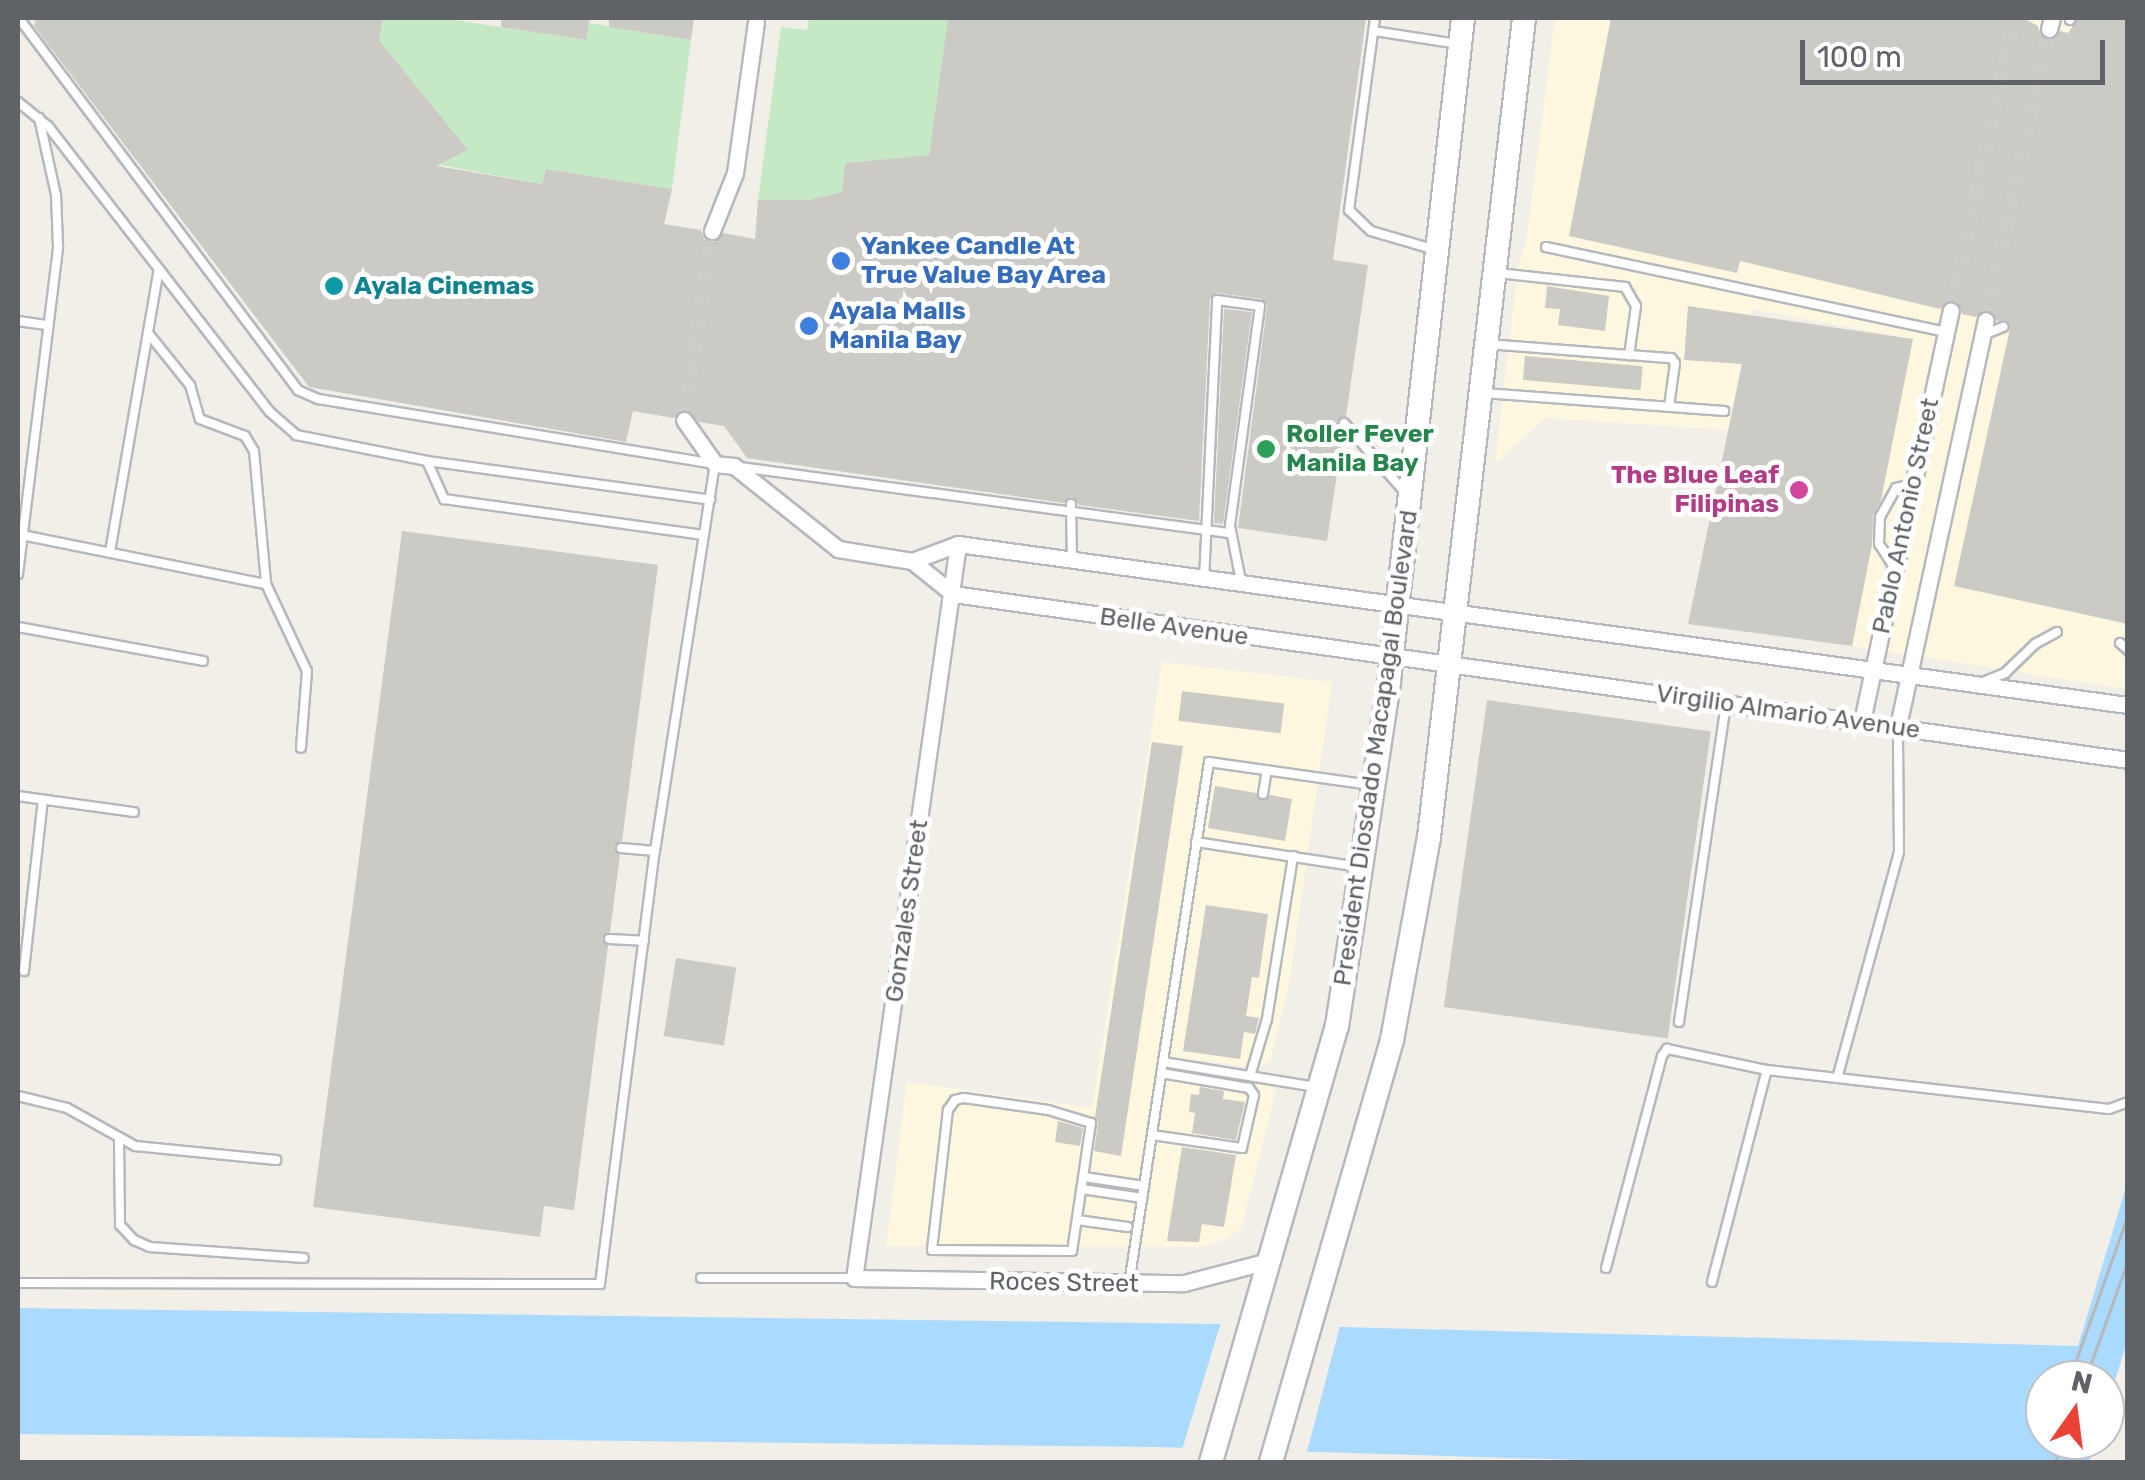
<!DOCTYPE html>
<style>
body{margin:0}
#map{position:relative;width:2145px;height:1480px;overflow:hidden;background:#f1efe8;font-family:Rubik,sans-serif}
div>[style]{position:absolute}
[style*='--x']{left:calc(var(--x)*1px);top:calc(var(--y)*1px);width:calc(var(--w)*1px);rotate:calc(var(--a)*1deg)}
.commercial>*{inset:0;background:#fef7e0}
.green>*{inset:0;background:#c5e8c5}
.water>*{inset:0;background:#aadaff}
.pier>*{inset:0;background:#f1efe8}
.building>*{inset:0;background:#cccac5;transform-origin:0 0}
.street-tunnel>*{height:15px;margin-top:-7.5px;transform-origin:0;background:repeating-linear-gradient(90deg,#ccccc8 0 15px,transparent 0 23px)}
.roads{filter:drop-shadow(2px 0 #b5b8bc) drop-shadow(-2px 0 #b5b8bc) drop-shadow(0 2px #b5b8bc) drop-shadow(0 -2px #b5b8bc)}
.lane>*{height:8px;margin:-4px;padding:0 4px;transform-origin:4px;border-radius:4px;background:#fff}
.street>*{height:15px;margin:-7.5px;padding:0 7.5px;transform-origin:7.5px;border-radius:7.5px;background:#fff}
.secondary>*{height:22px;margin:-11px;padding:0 11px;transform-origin:11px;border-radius:11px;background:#fff}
.tram>*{height:2.5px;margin:-1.25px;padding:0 1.25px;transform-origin:1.25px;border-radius:1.25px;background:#b6b7b8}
.dots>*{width:28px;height:28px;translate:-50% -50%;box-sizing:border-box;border:5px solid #fff;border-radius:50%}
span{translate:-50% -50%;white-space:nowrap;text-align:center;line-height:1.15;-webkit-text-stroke:10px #fff;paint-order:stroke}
.shop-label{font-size:25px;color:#366cbe;font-weight:700}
.left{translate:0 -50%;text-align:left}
.culture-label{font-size:25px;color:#0d838f;font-weight:700}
.leisure-label{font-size:25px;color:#27864d;font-weight:700}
.hotel-label{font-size:25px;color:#b23c85;font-weight:700}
.right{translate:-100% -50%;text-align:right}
.street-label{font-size:25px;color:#5f6368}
.frame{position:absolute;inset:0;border:20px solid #5f6368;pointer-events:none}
.north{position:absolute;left:2025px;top:1360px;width:100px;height:100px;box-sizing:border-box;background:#fff;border:2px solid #bfc1c3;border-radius:50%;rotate:14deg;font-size:28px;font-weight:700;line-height:40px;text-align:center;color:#5f6368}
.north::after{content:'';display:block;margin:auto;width:35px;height:45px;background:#ea4335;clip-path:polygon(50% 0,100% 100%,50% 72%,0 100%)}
.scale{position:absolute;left:1800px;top:40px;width:305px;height:45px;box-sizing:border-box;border:5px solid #5f6368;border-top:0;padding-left:12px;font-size:30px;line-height:35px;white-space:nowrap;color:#5f6368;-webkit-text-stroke:8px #fff;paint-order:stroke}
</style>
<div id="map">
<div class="commercial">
<i style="clip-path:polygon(1555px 18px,2127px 18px,2127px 689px,1852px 646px,1912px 339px,1752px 309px,1728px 430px,1545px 418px,1495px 464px,1518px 266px,1526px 243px)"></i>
<i style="clip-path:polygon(1162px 662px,1332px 682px,1289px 985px,1270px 1061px,1258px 1068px,1173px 1057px,1172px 1069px,1267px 1083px,1276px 1092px,1241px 1228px,1227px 1239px,1201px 1247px,886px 1246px,907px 1082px,1092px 1108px)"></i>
</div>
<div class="green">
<i style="clip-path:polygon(383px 18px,442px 18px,586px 40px,589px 23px,691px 40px,672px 189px,546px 169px,542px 184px,440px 165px,468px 150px,379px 40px)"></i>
<i style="clip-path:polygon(809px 18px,948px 18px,929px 155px,845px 163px,842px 192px,809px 200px,758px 200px,781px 27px,807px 30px)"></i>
</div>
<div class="water">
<i style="clip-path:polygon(2127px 1184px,2127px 1342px,2105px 1412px,2105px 1380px,2045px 1380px,2045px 1440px,2096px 1440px,2089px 1462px,1644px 1462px,1155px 1447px,18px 1434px,18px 1308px,1220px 1324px,2078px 1346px)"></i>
</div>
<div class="pier">
<i style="clip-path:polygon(1222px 1319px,1341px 1322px,1305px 1459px,1181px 1453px)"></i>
</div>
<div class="building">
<i style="clip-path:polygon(36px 18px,383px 18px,379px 40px,468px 150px,437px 166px,542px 184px,546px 169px,672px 189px,664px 224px,701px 230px,704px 239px,713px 242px,723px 233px,755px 239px,758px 200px,809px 200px,842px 192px,845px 163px,929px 155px,948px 18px,1366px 18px,1333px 260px,1368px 265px,1346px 416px,1337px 422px,1343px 433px,1327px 541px,1238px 528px,1267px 307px,1261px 299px,1217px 293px,1210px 299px,1199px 521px,1079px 505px,1072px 497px,1064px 503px,747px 458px,724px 426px,699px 422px,684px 409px,673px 418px,633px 411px,626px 442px,309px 387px,34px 26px)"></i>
<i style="clip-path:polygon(501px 18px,590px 18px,586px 40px,501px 27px)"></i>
<i style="clip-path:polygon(609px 18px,694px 18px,691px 40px,609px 27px)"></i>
<i style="clip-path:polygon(1611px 18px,2023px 18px,2038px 26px,2042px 38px,2051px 40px,2060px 31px,2068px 33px,2078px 18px,2128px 18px,2128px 624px,1954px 586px,2010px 329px,2007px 321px,1997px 321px,1987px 309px,1975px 317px,1962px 314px,1959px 303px,1952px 300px,1940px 309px,1740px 261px,1737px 273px,1569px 236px)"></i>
<i style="clip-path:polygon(1547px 286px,1609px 296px,1605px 331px,1558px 325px,1560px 309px,1545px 308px)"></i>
<i style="clip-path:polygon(1688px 306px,1913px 339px,1881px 500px,1873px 516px,1872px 545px,1852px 646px,1688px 624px,1742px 364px,1684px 360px)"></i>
<i style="clip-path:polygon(1224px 309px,1252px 312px,1223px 524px,1214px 523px)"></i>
<i style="left:1525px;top:356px;width:118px;height:24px;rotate:5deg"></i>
<i style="clip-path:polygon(402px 531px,658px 565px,622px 841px,614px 846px,620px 855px,610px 932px,602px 938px,608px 946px,574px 1210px,544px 1206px,540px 1237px,313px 1207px)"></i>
<i style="left:1182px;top:691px;width:103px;height:30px;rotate:7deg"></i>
<i style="left:1487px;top:700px;width:226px;height:310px;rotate:8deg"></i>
<i style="clip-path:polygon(1152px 742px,1183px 746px,1121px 1156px,1094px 1151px,1098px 1123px,1095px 1117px)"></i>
<i style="clip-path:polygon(1215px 786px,1256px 793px,1263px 801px,1270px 795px,1292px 799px,1285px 841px,1208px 828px)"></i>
<i style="clip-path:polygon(1206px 905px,1268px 914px,1259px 978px,1252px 977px,1246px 1016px,1259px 1018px,1255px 1034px,1244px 1032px,1240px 1059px,1183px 1051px)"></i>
<i style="left:676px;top:958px;width:61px;height:79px;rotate:9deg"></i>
<i style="clip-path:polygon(1200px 1087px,1224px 1091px,1223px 1099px,1245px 1102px,1236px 1140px,1192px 1133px,1195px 1113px,1189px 1112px,1191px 1094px,1199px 1095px)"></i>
<i style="clip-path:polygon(1058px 1121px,1083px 1128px,1080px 1146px,1055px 1142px)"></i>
<i style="clip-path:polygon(1182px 1147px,1236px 1155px,1224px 1227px,1202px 1224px,1199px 1242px,1167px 1241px)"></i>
</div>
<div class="street-tunnel">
<i style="--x:1951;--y:311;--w:300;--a:-77.9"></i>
<i style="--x:1986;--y:320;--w:298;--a:-77.8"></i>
<i style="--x:684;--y:420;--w:191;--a:-81.6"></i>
</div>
<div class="roads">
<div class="lane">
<i style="--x:1375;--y:18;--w:194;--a:97.7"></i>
<i style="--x:1349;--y:210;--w:30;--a:44"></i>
<i style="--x:1371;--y:231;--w:64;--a:16.4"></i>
<i style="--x:2070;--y:20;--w:2;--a:-63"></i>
<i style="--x:1374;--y:31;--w:85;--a:8.8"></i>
<i style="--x:18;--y:102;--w:38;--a:39"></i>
<i style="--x:48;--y:126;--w:362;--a:52.2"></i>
<i style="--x:270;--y:412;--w:35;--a:41"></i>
<i style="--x:296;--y:435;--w:134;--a:11.2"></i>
<i style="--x:427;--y:461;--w:286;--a:7.8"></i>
<i style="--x:1546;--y:247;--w:409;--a:12"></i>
<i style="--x:1498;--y:273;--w:128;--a:6.3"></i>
<i style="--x:1625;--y:287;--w:22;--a:60"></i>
<i style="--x:1636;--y:306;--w:50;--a:98"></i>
<i style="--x:18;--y:321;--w:30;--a:8"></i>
<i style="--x:148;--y:333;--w:67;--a:51.1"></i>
<i style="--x:190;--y:385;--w:35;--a:74"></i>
<i style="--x:200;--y:419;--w:48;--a:20.7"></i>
<i style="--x:245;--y:436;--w:17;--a:59"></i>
<i style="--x:254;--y:451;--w:134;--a:84.8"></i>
<i style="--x:266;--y:584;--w:96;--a:64.8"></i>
<i style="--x:307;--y:671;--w:77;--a:94.5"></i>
<i style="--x:1983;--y:335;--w:22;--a:-22"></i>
<i style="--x:1487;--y:344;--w:185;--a:4.4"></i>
<i style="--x:1671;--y:358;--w:6;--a:51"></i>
<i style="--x:1675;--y:363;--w:44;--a:97.8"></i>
<i style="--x:1484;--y:393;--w:241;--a:4.3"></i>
<i style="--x:1344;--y:423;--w:91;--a:48.6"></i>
<i style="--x:427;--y:461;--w:42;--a:65.9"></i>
<i style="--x:444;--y:499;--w:262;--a:7.9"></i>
<i style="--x:740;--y:467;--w:495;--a:7.7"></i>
<i style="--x:1071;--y:504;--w:57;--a:89"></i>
<i style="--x:22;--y:535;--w:249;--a:11.4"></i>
<i style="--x:110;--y:552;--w:287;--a:-80.2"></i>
<i style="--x:1894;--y:567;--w:27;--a:-123"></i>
<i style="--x:1879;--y:544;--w:27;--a:-88"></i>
<i style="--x:1880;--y:517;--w:33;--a:-61"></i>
<i style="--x:1896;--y:488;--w:16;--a:-14"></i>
<i style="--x:18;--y:574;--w:330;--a:-83"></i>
<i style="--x:58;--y:246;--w:51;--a:-92.2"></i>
<i style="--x:56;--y:195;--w:79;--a:-102.4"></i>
<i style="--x:1204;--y:580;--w:280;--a:-87.3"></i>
<i style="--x:1217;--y:300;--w:43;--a:7.9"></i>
<i style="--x:1260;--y:306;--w:222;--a:97.8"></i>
<i style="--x:1230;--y:526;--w:56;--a:78.7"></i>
<i style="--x:18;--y:627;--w:188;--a:10.4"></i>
<i style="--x:2120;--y:643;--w:11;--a:41"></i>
<i style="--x:1983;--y:682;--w:24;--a:-22"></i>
<i style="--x:2005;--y:673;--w:42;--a:-44"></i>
<i style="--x:2035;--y:644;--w:25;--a:-29"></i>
<i style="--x:1263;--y:794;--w:24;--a:-81"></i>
<i style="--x:18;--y:796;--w:117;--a:7.9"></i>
<i style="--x:1196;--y:842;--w:166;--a:8.7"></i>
<i style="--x:621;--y:848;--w:34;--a:5"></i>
<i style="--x:609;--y:939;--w:35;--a:3"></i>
<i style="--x:24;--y:971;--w:172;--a:-83.7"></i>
<i style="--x:1679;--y:1022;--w:322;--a:-81.6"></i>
<i style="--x:1163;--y:1062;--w:155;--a:9.3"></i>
<i style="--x:1838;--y:1075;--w:231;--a:-74.7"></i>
<i style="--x:1899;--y:852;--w:124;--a:-90.5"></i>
<i style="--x:1250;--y:1076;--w:59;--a:-73.4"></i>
<i style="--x:1267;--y:1019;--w:165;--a:-80.9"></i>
<i style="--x:18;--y:1096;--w:50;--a:13.8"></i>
<i style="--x:67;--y:1108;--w:78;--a:29.2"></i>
<i style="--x:135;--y:1146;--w:142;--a:5.7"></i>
<i style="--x:964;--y:1098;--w:85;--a:8.1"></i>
<i style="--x:1048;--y:1110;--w:45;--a:16.8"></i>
<i style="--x:1091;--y:1123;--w:129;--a:98.4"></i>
<i style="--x:1072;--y:1251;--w:140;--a:-179.6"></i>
<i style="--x:932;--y:1250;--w:141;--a:-83.5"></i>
<i style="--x:948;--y:1110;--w:12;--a:-55"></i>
<i style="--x:955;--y:1100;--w:9;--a:-13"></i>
<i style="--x:1152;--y:1135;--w:91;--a:8.2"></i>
<i style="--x:1242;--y:1148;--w:54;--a:-77.2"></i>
<i style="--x:1254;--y:1095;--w:9;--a:-126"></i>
<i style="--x:1249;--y:1088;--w:89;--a:-170.3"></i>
<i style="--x:119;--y:1140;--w:85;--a:89.3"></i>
<i style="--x:120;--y:1225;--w:21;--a:47"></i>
<i style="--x:134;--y:1240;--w:17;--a:24"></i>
<i style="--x:150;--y:1247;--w:154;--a:4.1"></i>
<i style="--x:1084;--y:1177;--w:61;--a:8.5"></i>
<i style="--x:1082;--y:1189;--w:61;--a:8.5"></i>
<i style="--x:1077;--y:1220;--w:51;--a:7.8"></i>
<i style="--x:1606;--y:1268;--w:219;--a:-75.2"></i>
<i style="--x:1662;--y:1056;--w:9;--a:-54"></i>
<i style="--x:1667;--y:1049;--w:102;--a:11.9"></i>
<i style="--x:1767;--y:1070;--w:344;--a:6.5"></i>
<i style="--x:2109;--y:1109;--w:20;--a:-20"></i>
<i style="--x:701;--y:1278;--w:153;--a:0"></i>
<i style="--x:1712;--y:1282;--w:219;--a:-75.5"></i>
<i style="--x:18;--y:1283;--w:582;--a:0.1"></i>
<i style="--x:600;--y:1284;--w:436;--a:-82.8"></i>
<i style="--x:655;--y:851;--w:392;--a:-81.2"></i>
<i style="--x:715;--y:464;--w:402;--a:-170.7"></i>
<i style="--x:318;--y:399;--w:22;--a:-156"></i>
<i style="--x:298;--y:390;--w:465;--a:-126.9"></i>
<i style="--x:1129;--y:1284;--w:528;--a:-81.29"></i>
<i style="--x:1209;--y:762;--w:163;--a:8.1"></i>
</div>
<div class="street">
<i style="--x:2049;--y:29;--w:11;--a:-75"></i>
<i style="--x:712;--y:231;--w:62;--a:-68.4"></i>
<i style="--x:735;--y:173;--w:152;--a:-82.1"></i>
<i style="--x:684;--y:420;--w:54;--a:54.8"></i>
<i style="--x:715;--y:464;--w:19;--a:6"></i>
<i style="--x:734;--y:466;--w:133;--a:38.6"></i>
<i style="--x:838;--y:549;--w:75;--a:9.2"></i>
<i style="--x:912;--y:561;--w:49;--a:-20.3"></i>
<i style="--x:958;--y:544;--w:1181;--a:7.84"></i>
<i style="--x:958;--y:544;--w:741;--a:98.06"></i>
<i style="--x:854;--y:1278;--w:330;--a:0.9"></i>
<i style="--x:1184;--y:1283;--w:91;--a:-14.6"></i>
<i style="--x:912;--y:561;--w:53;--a:38.8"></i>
<i style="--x:953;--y:594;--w:1187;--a:8.04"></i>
<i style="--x:1862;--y:721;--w:420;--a:-77.8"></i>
<i style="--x:1898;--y:726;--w:415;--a:-77.8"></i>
</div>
<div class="secondary">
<i style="--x:1211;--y:1462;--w:454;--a:-73.9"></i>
<i style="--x:1337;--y:1026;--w:349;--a:-81.4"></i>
<i style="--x:1389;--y:681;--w:667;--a:-83.63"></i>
<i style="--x:1271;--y:1462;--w:439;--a:-74"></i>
<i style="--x:1392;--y:1040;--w:133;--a:-79.6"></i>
<i style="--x:1416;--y:909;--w:73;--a:-79.8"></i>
<i style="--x:1429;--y:837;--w:824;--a:-83.38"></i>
</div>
</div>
<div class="tram">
<i style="--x:2069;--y:1380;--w:176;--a:-70.4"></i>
<i style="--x:2085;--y:1380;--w:127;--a:-70.3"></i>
<i style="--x:2055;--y:1462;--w:23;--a:-70"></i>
</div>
<div class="dots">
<i style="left:841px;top:261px;background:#3f7fe0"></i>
<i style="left:334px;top:286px;background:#0f9aa8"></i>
<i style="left:809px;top:326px;background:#3f7fe0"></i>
<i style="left:1266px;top:449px;background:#2e9e5b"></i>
<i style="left:1799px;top:490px;background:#d1479c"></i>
</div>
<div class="shop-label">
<span class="left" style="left:861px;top:261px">Yankee Candle At<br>True Value Bay Area</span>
<span class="left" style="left:829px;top:326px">Ayala Malls<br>Manila Bay</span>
</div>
<div class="culture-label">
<span class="left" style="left:354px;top:286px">Ayala Cinemas</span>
</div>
<div class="leisure-label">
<span class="left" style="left:1286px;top:449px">Roller Fever<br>Manila Bay</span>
</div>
<div class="hotel-label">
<span class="right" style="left:1779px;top:490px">The Blue Leaf<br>Filipinas</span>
</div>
<div class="street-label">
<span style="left:1906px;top:516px;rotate:-78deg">Pablo Antonio Street</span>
<span style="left:1174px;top:627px;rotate:8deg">Belle Avenue</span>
<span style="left:1788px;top:712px;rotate:8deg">Virgilio Almario Avenue</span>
<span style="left:1376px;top:748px;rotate:-82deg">President Diosdado Macapagal Boulevard</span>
<span style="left:907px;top:911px;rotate:-82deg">Gonzales Street</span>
<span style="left:1064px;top:1283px;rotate:1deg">Roces Street</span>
</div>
<div class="frame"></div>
<div class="north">N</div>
<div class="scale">100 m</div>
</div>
